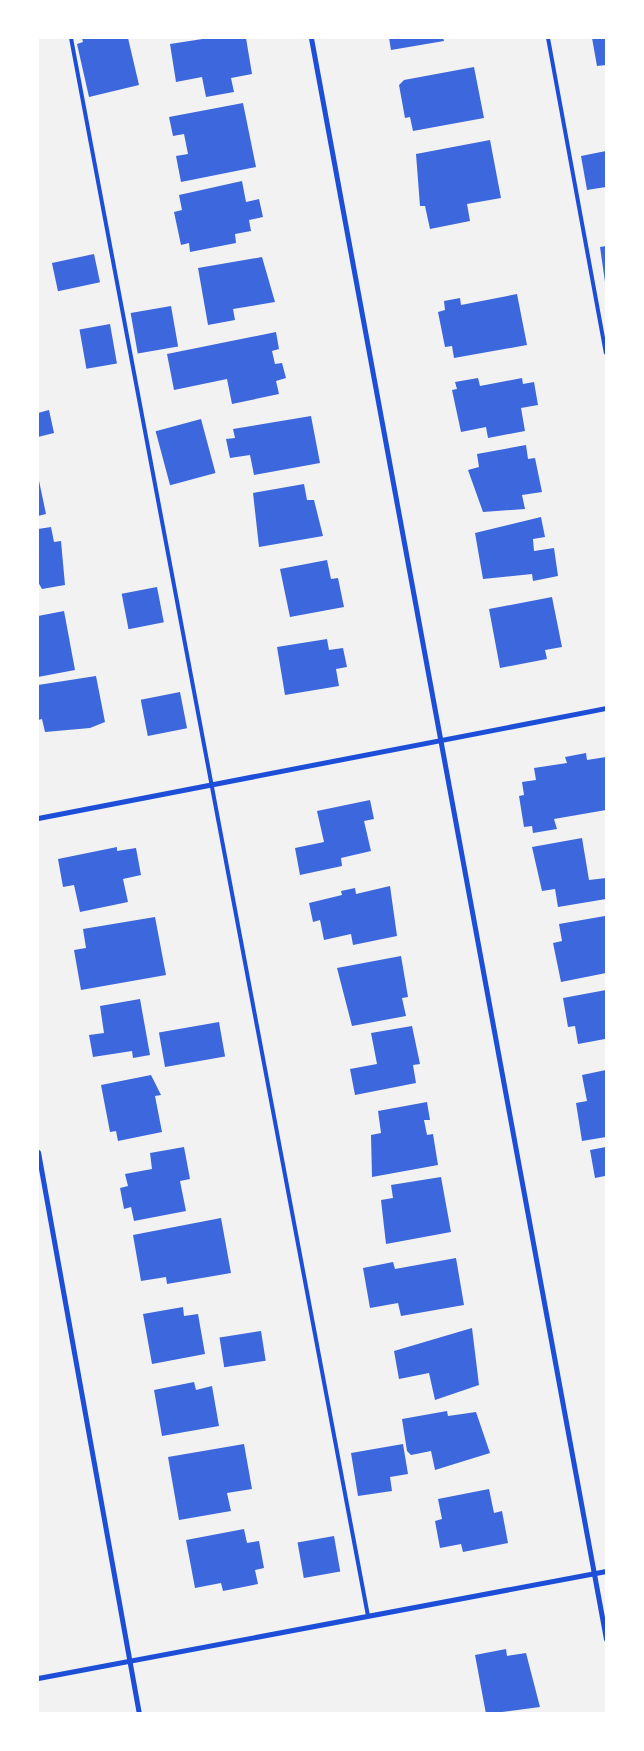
<!DOCTYPE html>
<style>
body{margin:0}
#map{position:relative;width:644px;height:1751px;overflow:hidden;background:#f2f2f2;font-family:"Exo 2",sans-serif}
div>[style]{position:absolute}
[style*='--x']{left:calc(var(--x)*1px);top:calc(var(--y)*1px);width:calc(var(--w)*1px);rotate:calc(var(--a)*1deg)}
.building>*{inset:0;background:#3d67dc;transform-origin:0 0}
.service>*{height:4px;margin:-2px;padding:0 2px;transform-origin:2px;border-radius:2px;background:#1d4ed8}
.minor>*{height:5px;margin:-2.5px;padding:0 2.5px;transform-origin:2.5px;border-radius:2.5px;background:#1d4ed8}
span{translate:-50% -50%;white-space:nowrap;text-align:center;line-height:1.15;-webkit-text-stroke:5px #fff;paint-order:stroke}
.frame{position:absolute;inset:0;border:39px solid #fff;pointer-events:none}
</style>
<div id="map">
<div class="building">
<i style="clip-path:polygon(82px 38px,128px 38px,139px 85px,89px 97px,77px 44px,83px 42px)"></i>
<i style="clip-path:polygon(209px 38px,246px 38px,252px 74px,231px 78px,234px 92px,206px 97px,202px 77px,176px 82px,170px 44px)"></i>
<i style="clip-path:polygon(389px 38px,443px 38px,444px 41px,391px 50px)"></i>
<i style="clip-path:polygon(592px 38px,606px 38px,606px 65px,597px 66px)"></i>
<i style="clip-path:polygon(474px 67px,484px 118px,413px 131px,410px 117px,405px 118px,399px 85px,404px 80px)"></i>
<i style="clip-path:polygon(243px 103px,256px 167px,181px 182px,176px 156px,188px 154px,184px 134px,173px 136px,169px 117px)"></i>
<i style="clip-path:polygon(490px 140px,501px 198px,467px 204px,470px 221px,430px 229px,425px 206px,420px 206px,416px 154px)"></i>
<i style="clip-path:polygon(606px 151px,606px 187px,587px 190px,581px 156px)"></i>
<i style="clip-path:polygon(242px 181px,246px 202px,259px 199px,263px 217px,249px 220px,251px 231px,235px 234px,236px 243px,190px 252px,189px 243px,181px 245px,174px 212px,182px 210px,179px 195px)"></i>
<i style="clip-path:polygon(606px 246px,606px 289px,600px 247px)"></i>
<i style="left:94px;top:254px;width:29px;height:43px;rotate:78deg"></i>
<i style="clip-path:polygon(262px 257px,275px 302px,233px 309px,235px 320px,208px 325px,198px 268px)"></i>
<i style="clip-path:polygon(517px 294px,527px 345px,454px 358px,452px 346px,445px 347px,438px 312px,445px 310px,444px 301px,460px 298px,461px 305px)"></i>
<i style="left:171px;top:306px;width:41px;height:41px;rotate:80deg"></i>
<i style="left:110px;top:324px;width:40px;height:31px;rotate:80deg"></i>
<i style="clip-path:polygon(276px 332px,279px 349px,272px 351px,275px 364px,282px 363px,286px 378px,276px 381px,279px 394px,232px 404px,227px 379px,174px 390px,167px 354px)"></i>
<i style="clip-path:polygon(478px 378px,480px 386px,522px 378px,523px 384px,534px 382px,538px 405px,521px 408px,525px 431px,488px 438px,486px 427px,461px 432px,452px 390px,457px 389px,455px 382px)"></i>
<i style="clip-path:polygon(49px 410px,54px 433px,38px 437px,38px 413px)"></i>
<i style="clip-path:polygon(311px 416px,320px 463px,254px 475px,250px 455px,230px 458px,226px 439px,235px 438px,233px 429px)"></i>
<i style="left:201px;top:419px;width:56px;height:47px;rotate:75deg"></i>
<i style="clip-path:polygon(526px 445px,528px 459px,535px 458px,542px 492px,522px 495px,525px 509px,483px 512px,468px 470px,479px 467px,477px 454px)"></i>
<i style="clip-path:polygon(38px 476px,46px 514px,38px 516px)"></i>
<i style="clip-path:polygon(304px 484px,307px 500px,314px 500px,323px 536px,259px 547px,253px 493px)"></i>
<i style="clip-path:polygon(541px 517px,545px 537px,533px 539px,534px 551px,554px 548px,558px 576px,533px 581px,532px 574px,483px 579px,475px 533px)"></i>
<i style="clip-path:polygon(51px 527px,54px 542px,61px 541px,65px 585px,42px 589px,38px 582px,38px 529px)"></i>
<i style="clip-path:polygon(327px 560px,331px 579px,338px 578px,344px 607px,290px 617px,280px 569px)"></i>
<i style="left:157px;top:587px;width:36px;height:36px;rotate:79deg"></i>
<i style="clip-path:polygon(552px 597px,562px 647px,545px 650px,547px 659px,500px 668px,489px 609px)"></i>
<i style="clip-path:polygon(64px 611px,75px 670px,38px 677px,38px 616px)"></i>
<i style="clip-path:polygon(327px 639px,329px 650px,343px 648px,347px 667px,336px 669px,339px 686px,285px 695px,277px 647px)"></i>
<i style="clip-path:polygon(96px 676px,105px 722px,90px 728px,45px 732px,42px 719px,38px 720px,38px 685px)"></i>
<i style="left:180px;top:692px;width:37px;height:40px;rotate:79deg"></i>
<i style="clip-path:polygon(586px 753px,587px 760px,606px 757px,606px 810px,554px 819px,557px 829px,533px 833px,532px 826px,524px 827px,519px 796px,524px 795px,522px 782px,536px 780px,534px 768px,567px 763px,565px 757px)"></i>
<i style="clip-path:polygon(370px 800px,374px 819px,364px 821px,371px 851px,341px 858px,342px 866px,300px 875px,295px 848px,324px 842px,317px 811px)"></i>
<i style="clip-path:polygon(582px 838px,589px 880px,606px 878px,606px 899px,558px 907px,555px 889px,542px 891px,532px 847px)"></i>
<i style="clip-path:polygon(117px 847px,117px 851px,136px 848px,141px 875px,123px 879px,128px 902px,80px 912px,74px 885px,63px 887px,58px 859px)"></i>
<i style="clip-path:polygon(390px 886px,397px 936px,353px 945px,351px 934px,324px 940px,320px 920px,313px 922px,309px 903px,342px 895px,341px 891px,355px 888px,356px 894px)"></i>
<i style="clip-path:polygon(605px 916px,606px 973px,561px 982px,553px 943px,562px 941px,559px 924px)"></i>
<i style="clip-path:polygon(155px 917px,166px 975px,81px 990px,74px 950px,86px 948px,83px 929px)"></i>
<i style="clip-path:polygon(401px 956px,408px 997px,402px 998px,406px 1016px,352px 1026px,337px 968px)"></i>
<i style="clip-path:polygon(606px 990px,606px 1043px,605px 1039px,578px 1044px,575px 1026px,568px 1027px,563px 998px)"></i>
<i style="clip-path:polygon(140px 999px,150px 1055px,133px 1058px,132px 1051px,93px 1057px,89px 1035px,104px 1033px,100px 1006px)"></i>
<i style="left:219px;top:1022px;width:35px;height:61px;rotate:80deg"></i>
<i style="clip-path:polygon(412px 1026px,420px 1064px,413px 1065px,416px 1083px,355px 1095px,350px 1069px,377px 1064px,371px 1033px)"></i>
<i style="clip-path:polygon(606px 1070px,606px 1137px,582px 1141px,576px 1103px,587px 1101px,582px 1075px)"></i>
<i style="clip-path:polygon(151px 1075px,161px 1095px,155px 1096px,162px 1132px,118px 1141px,116px 1131px,110px 1132px,101px 1085px)"></i>
<i style="clip-path:polygon(427px 1102px,430px 1120px,424px 1120px,427px 1135px,433px 1134px,438px 1165px,372px 1177px,371px 1135px,381px 1133px,378px 1111px)"></i>
<i style="clip-path:polygon(184px 1147px,190px 1179px,180px 1181px,186px 1211px,134px 1221px,131px 1207px,124px 1209px,120px 1188px,128px 1186px,125px 1174px,152px 1169px,150px 1153px)"></i>
<i style="clip-path:polygon(606px 1147px,606px 1181px,605px 1181px,605px 1176px,595px 1178px,590px 1150px)"></i>
<i style="clip-path:polygon(441px 1177px,451px 1232px,386px 1244px,381px 1200px,393px 1198px,391px 1185px)"></i>
<i style="clip-path:polygon(221px 1218px,231px 1273px,167px 1284px,166px 1277px,141px 1281px,133px 1235px)"></i>
<i style="clip-path:polygon(456px 1258px,464px 1305px,401px 1316px,398px 1303px,370px 1308px,363px 1268px,393px 1262px,395px 1269px)"></i>
<i style="clip-path:polygon(183px 1307px,184px 1316px,198px 1314px,205px 1354px,152px 1364px,143px 1314px)"></i>
<i style="clip-path:polygon(472px 1328px,479px 1385px,435px 1400px,429px 1373px,399px 1379px,394px 1351px)"></i>
<i style="left:261px;top:1331px;width:30px;height:42px;rotate:81deg"></i>
<i style="clip-path:polygon(194px 1382px,196px 1390px,212px 1386px,219px 1426px,162px 1436px,154px 1390px)"></i>
<i style="clip-path:polygon(447px 1411px,448px 1416px,476px 1412px,490px 1453px,435px 1470px,431px 1451px,411px 1455px,407px 1451px,402px 1419px)"></i>
<i style="clip-path:polygon(244px 1444px,252px 1489px,227px 1493px,231px 1511px,179px 1520px,168px 1457px)"></i>
<i style="clip-path:polygon(403px 1444px,408px 1474px,390px 1477px,392px 1491px,358px 1496px,351px 1453px)"></i>
<i style="clip-path:polygon(489px 1489px,494px 1513px,502px 1511px,508px 1543px,463px 1552px,461px 1544px,440px 1548px,435px 1521px,442px 1519px,438px 1499px)"></i>
<i style="clip-path:polygon(244px 1529px,247px 1543px,259px 1541px,264px 1568px,255px 1570px,258px 1584px,223px 1591px,221px 1583px,195px 1588px,186px 1540px)"></i>
<i style="left:334px;top:1536px;width:36px;height:37px;rotate:80deg"></i>
<i style="clip-path:polygon(506px 1649px,507px 1656px,526px 1653px,540px 1707px,486px 1714px,475px 1655px)"></i>
</div>
<div class="service">
<i style="--x:71;--y:38;--w:1606;--a:79.34"></i>
<i style="--x:548;--y:38;--w:320;--a:79.6"></i>
</div>
<div class="minor">
<i style="--x:311;--y:38;--w:1628;--a:79.56"></i>
<i style="--x:38;--y:818;--w:579;--a:-10.96"></i>
<i style="--x:38;--y:1152;--w:571;--a:79.81"></i>
<i style="--x:38;--y:1678;--w:578;--a:-10.67"></i>
</div>
<div class="frame"></div>
</div>
